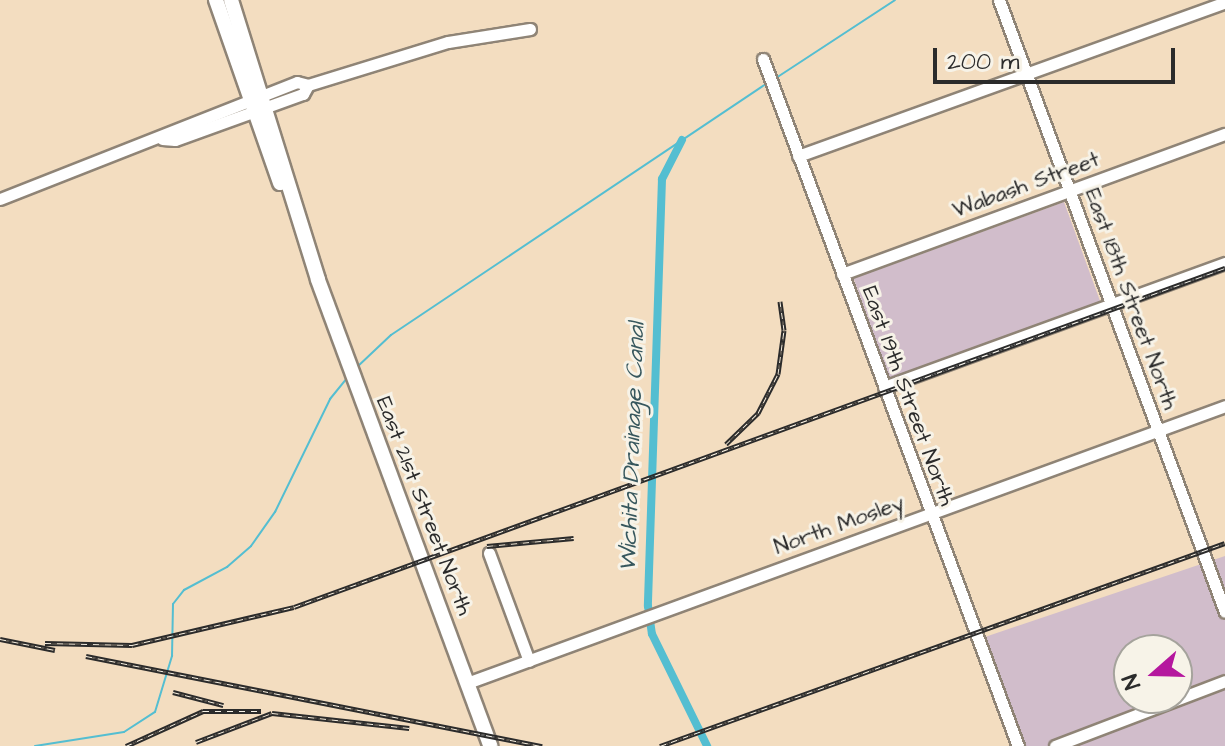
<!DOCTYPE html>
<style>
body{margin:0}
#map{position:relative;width:1225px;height:746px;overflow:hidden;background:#f3ddc0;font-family:"Architects Daughter",sans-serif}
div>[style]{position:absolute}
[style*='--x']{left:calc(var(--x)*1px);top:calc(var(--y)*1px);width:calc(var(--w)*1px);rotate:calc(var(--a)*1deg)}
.industrial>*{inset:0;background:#d1bdcb;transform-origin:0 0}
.stream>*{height:2px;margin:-1px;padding:0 1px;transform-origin:1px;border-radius:1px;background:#54bed1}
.canal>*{height:8px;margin:-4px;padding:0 4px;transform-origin:4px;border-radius:4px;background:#54bed1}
.roads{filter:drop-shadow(2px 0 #8f8476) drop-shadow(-2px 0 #8f8476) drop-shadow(0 2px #8f8476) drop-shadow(0 -2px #8f8476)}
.minor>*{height:11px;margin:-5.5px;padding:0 5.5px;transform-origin:5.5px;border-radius:5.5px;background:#fff}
.major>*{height:14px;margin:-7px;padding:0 7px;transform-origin:7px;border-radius:7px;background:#fff}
.rail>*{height:5px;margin-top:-2.5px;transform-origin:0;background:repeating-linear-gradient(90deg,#f7f3e8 0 6px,#2b2b2b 0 12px);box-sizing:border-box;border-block:2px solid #2b2b2b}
span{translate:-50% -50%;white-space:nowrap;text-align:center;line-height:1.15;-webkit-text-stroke:6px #f7f3e8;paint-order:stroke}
.street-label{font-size:22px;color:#2b2b2b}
.water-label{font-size:24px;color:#37575d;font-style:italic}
.north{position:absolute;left:1113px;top:634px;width:80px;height:80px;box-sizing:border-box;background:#f7f3e8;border:2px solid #a5a39c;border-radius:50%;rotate:250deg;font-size:22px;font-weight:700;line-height:32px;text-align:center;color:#2b2b2b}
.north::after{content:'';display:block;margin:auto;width:28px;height:36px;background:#b5179e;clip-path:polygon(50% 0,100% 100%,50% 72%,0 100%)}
.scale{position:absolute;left:933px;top:48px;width:242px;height:36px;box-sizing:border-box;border:4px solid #2b2b2b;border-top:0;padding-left:10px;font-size:24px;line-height:28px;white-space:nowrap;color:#2b2b2b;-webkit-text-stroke:6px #f7f3e8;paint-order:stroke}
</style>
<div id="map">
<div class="industrial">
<i style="left:1064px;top:202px;width:107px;height:224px;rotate:70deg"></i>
<i style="clip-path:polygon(evenodd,1225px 556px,1225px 746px,1021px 746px,982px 638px,1225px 556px,1129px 650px,1177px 650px,1177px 698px,1129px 698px,1129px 650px)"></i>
</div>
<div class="stream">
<i style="--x:776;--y:78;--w:142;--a:-33.2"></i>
<i style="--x:356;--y:368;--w:48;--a:-43.3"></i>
<i style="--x:391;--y:335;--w:453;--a:-33.8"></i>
<i style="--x:35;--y:746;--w:90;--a:-8.9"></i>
<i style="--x:124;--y:732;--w:37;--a:-33"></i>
<i style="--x:155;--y:712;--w:59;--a:-73.1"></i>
<i style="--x:172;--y:656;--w:52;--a:-88.9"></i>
<i style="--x:173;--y:604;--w:18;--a:-52"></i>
<i style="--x:184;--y:590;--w:49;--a:-28.1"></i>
<i style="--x:227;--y:567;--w:32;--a:-41"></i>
<i style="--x:251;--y:546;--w:42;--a:-54.8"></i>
<i style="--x:275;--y:512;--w:126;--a:-64"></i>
<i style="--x:330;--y:399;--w:26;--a:-51"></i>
</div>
<div class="canal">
<i style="--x:682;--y:140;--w:44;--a:117.1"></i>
<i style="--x:662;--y:179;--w:427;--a:91.9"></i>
<i style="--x:648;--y:606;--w:28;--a:82"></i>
<i style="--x:652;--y:634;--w:125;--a:63.8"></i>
</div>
<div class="roads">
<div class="minor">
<i style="--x:999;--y:0;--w:652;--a:69.73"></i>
<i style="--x:763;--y:59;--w:733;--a:69.64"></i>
<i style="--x:162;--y:139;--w:13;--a:4"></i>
<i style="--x:175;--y:140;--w:136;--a:-19.8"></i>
<i style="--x:303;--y:94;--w:10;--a:-61"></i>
<i style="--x:798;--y:156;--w:454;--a:-19.8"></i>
<i style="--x:0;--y:199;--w:319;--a:-21.5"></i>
<i style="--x:297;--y:82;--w:11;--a:15"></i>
<i style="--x:308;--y:85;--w:146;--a:-17.1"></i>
<i style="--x:448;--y:42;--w:83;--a:-9"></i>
<i style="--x:842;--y:274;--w:408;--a:-20.1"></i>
<i style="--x:884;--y:387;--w:363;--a:-20"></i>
<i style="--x:489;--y:553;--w:115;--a:69.7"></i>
<i style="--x:467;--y:683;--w:807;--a:-20.07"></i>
<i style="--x:1055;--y:746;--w:182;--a:-20.9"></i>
</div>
<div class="major">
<i style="--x:216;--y:0;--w:194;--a:70.7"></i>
<i style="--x:231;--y:0;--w:293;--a:72.7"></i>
<i style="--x:318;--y:280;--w:497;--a:69.7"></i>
</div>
</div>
<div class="rail">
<i style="--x:726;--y:444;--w:45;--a:-44.1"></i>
<i style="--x:758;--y:413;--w:44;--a:-62.9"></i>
<i style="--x:778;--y:374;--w:44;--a:-82.2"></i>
<i style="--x:784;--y:330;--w:29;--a:-98"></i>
<i style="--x:487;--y:546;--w:87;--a:-5.3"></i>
<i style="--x:0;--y:639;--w:56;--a:11.3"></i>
<i style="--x:45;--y:643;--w:87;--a:1.3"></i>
<i style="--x:132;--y:645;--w:166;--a:-13.2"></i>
<i style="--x:294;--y:607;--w:991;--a:-20.01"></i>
<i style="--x:86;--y:656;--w:465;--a:11.2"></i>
<i style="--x:173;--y:692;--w:52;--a:14.6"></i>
<i style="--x:196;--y:742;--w:81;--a:-20.9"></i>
<i style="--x:272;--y:713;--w:138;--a:6.2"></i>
<i style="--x:126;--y:746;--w:85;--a:-24.4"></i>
<i style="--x:203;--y:711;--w:58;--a:0"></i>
<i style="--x:660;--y:746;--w:600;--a:-19.76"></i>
</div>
<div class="street-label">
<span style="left:1026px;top:185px;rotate:-20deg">Wabash Street</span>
<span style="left:1131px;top:299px;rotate:70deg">East 18th Street North</span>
<span style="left:908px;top:396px;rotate:70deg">East 19th Street North</span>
<span style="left:424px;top:506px;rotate:69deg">East 21st Street North</span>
<span style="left:839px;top:525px;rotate:-20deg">North Mosley</span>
</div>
<div class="water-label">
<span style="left:633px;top:447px;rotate:-88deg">Wichita Drainage Canal</span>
</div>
<div class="north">N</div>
<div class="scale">200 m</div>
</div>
